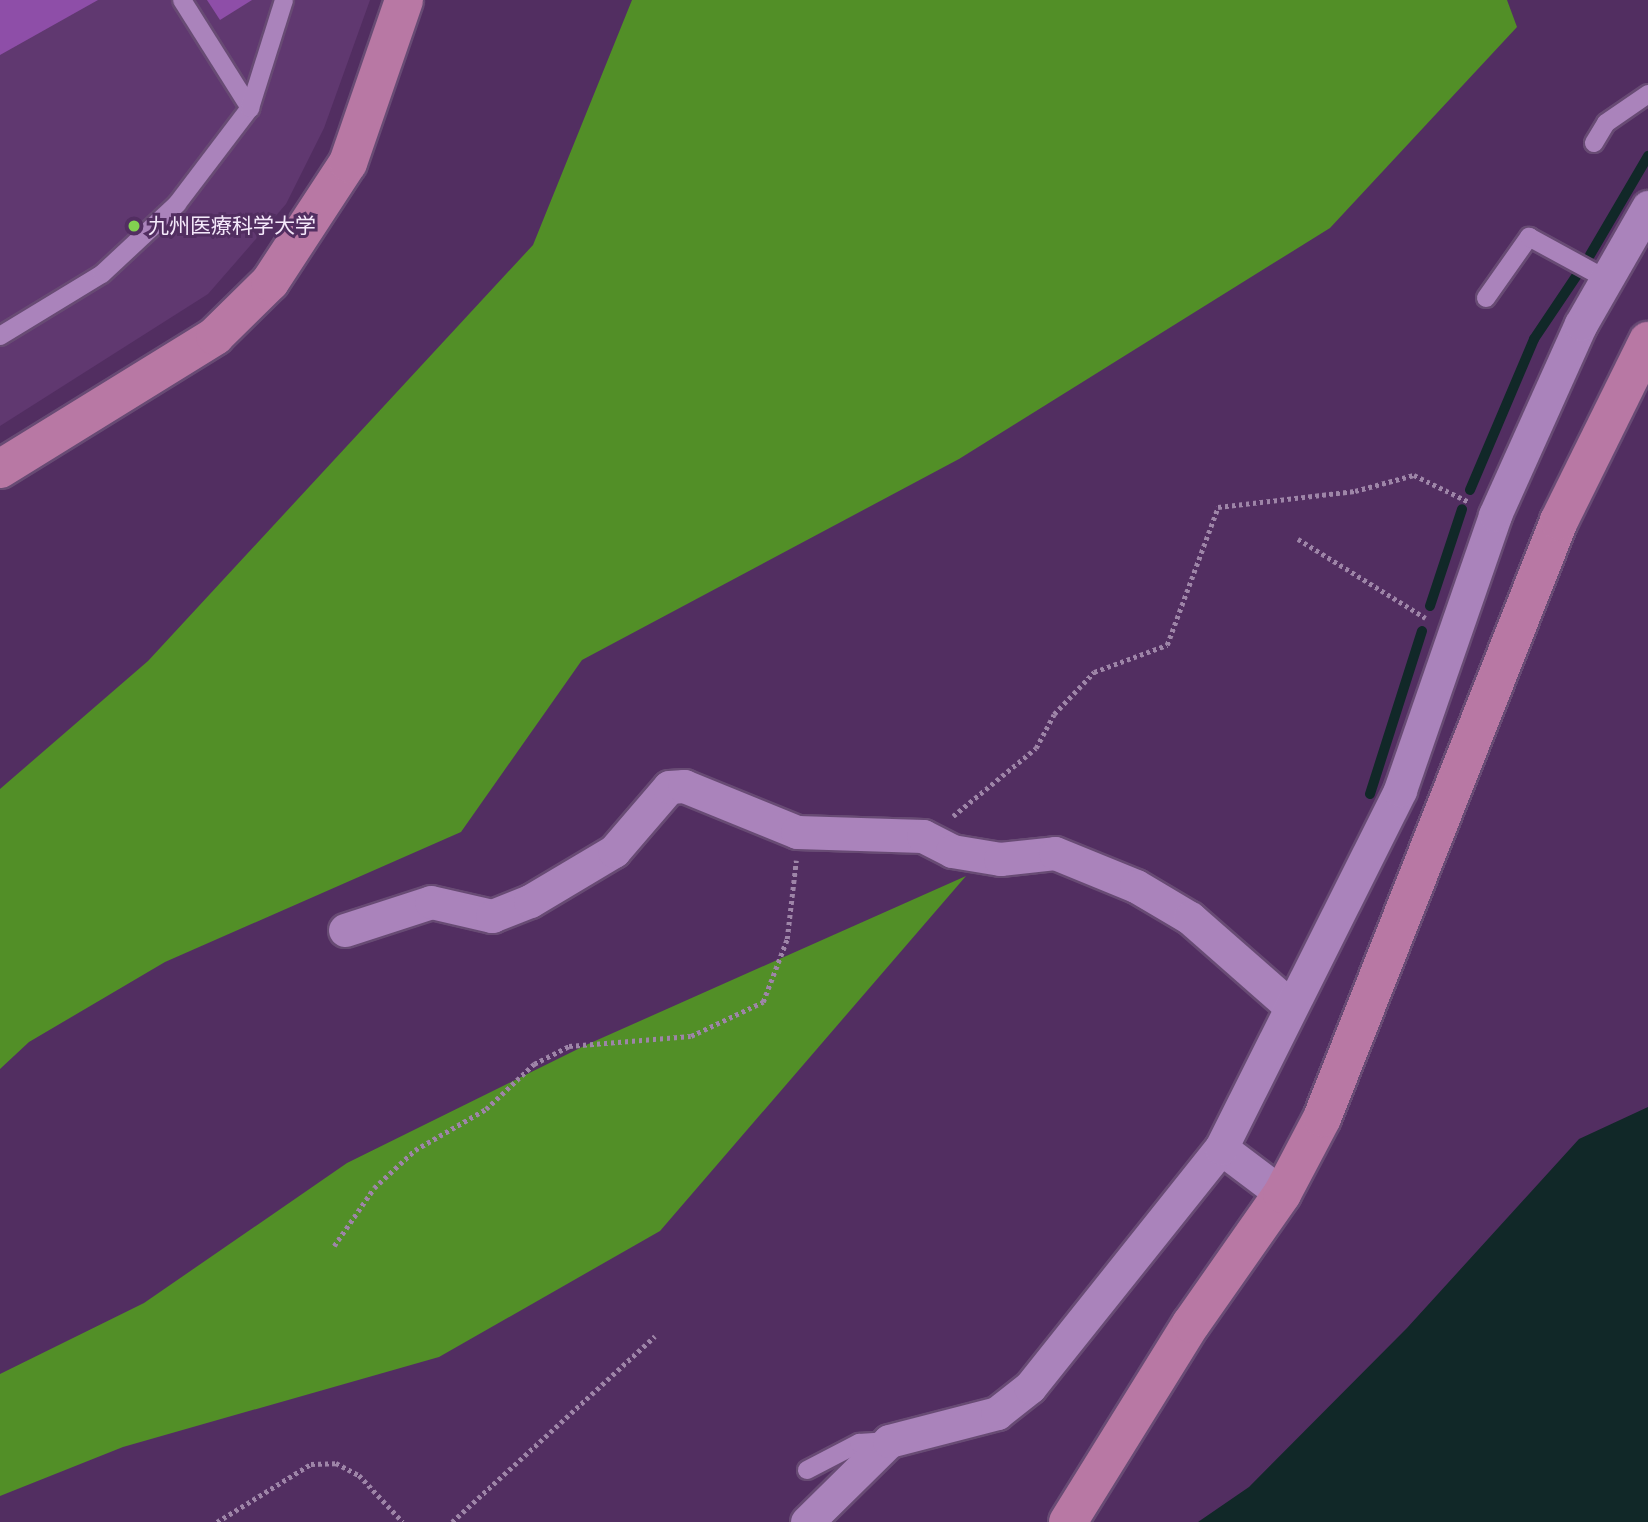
<!DOCTYPE html>
<meta charset="utf-8">
<style>
body{margin:0}
#map{position:relative;width:1648px;height:1522px;overflow:hidden;background:#522e61;font-family:Merriweather,"Noto Sans JP",serif}
div>[style]{position:absolute}
[style*='--x']{left:calc(var(--x)*1px);top:calc(var(--y)*1px);width:calc(var(--w)*1px);rotate:calc(var(--a)*1deg)}
.built>*{inset:0;background:#603870}
.forest>*{inset:0;background:#528f27}
.water>*{inset:0;background:#112828}
.stream>*{height:10px;margin:-5px;padding:0 5px;transform-origin:5px;border-radius:5px;background:#112828}
.building>*{inset:0;background:#8e4ea8}
.path>*{height:4.5px;margin-top:-2.25px;transform-origin:0;background:repeating-linear-gradient(90deg,#9e85a8 0 3.5px,transparent 0 7px)}
.roads{filter:drop-shadow(2px 0 #684b74) drop-shadow(-2px 0 #684b74) drop-shadow(0 2px #684b74) drop-shadow(0 -2px #684b74)}
.lane>*{height:18px;margin:-9px;padding:0 9px;transform-origin:9px;border-radius:9px;background:#aa83bb}
.street>*{height:33px;margin:-16.5px;padding:0 16.5px;transform-origin:16.5px;border-radius:16.5px;background:#aa83bb}
.secondary>*{height:38px;margin:-19px;padding:0 19px;transform-origin:19px;border-radius:19px;background:#b878a4}
.dots>*{width:19px;height:19px;translate:-50% -50%;box-sizing:border-box;border:4px solid #522e61;border-radius:50%}
span{translate:-50% -50%;white-space:nowrap;text-align:center;line-height:1.15;-webkit-text-stroke:6px #522e61;paint-order:stroke}
.poi-label{font-size:21px;color:#f5e9fb}
.left{translate:0 -50%;text-align:left}
</style>
<div id="map">
<div class="built">
<i style="clip-path:polygon(0 0,370px 0,324px 128px,286px 204px,249px 247px,208px 294px,0 426px)"></i>
</div>
<div class="forest">
<i style="clip-path:polygon(632px 0,1507px 0,1517px 27px,1330px 228px,959px 459px,582px 660px,461px 832px,165px 962px,29px 1042px,0 1069px,0 789px,148px 661px,533px 245px)"></i>
<i style="clip-path:polygon(966px 876px,660px 1231px,439px 1357px,123px 1447px,0 1496px,0 1374px,144px 1303px,347px 1163px,586px 1045px)"></i>
</div>
<div class="water">
<i style="clip-path:polygon(1648px 1107px,1648px 1522px,1198px 1522px,1249px 1487px,1407px 1328px,1579px 1139px)"></i>
</div>
<div class="stream">
<i style="--x:1590;--y:255;--w:115;--a:-59.6"></i>
<i style="--x:1470;--y:490;--w:164;--a:-67"></i>
<i style="--x:1534;--y:339;--w:77;--a:-56.1"></i>
<i style="--x:1430;--y:606;--w:102;--a:-71.7"></i>
<i style="--x:1370;--y:794;--w:171;--a:-72.3"></i>
</div>
<div class="building">
<i style="clip-path:polygon(0 0,98px 0,0 55px)"></i>
<i style="clip-path:polygon(207px 0,252px 0,220px 20px)"></i>
</div>
<div class="path">
<i style="--x:1298;--y:539;--w:150;--a:31.7"></i>
<i style="--x:953;--y:816;--w:107;--a:-39.3"></i>
<i style="--x:1036;--y:748;--w:38;--a:-62"></i>
<i style="--x:1054;--y:714;--w:58;--a:-46.4"></i>
<i style="--x:1094;--y:672;--w:78;--a:-20.3"></i>
<i style="--x:1167;--y:645;--w:147;--a:-69.7"></i>
<i style="--x:1218;--y:507;--w:138;--a:-6.7"></i>
<i style="--x:1355;--y:491;--w:61;--a:-15.2"></i>
<i style="--x:1414;--y:475;--w:61;--a:26.1"></i>
<i style="--x:334;--y:1246;--w:70;--a:-55.4"></i>
<i style="--x:374;--y:1188;--w:56;--a:-42.8"></i>
<i style="--x:415;--y:1150;--w:82;--a:-30"></i>
<i style="--x:486;--y:1109;--w:66;--a:-43.2"></i>
<i style="--x:534;--y:1064;--w:39;--a:-27"></i>
<i style="--x:569;--y:1046;--w:122;--a:-4.7"></i>
<i style="--x:691;--y:1036;--w:80;--a:-25.3"></i>
<i style="--x:763;--y:1002;--w:67;--a:-69.1"></i>
<i style="--x:787;--y:939;--w:79;--a:-83.4"></i>
<i style="--x:217;--y:1522;--w:110;--a:-31.7"></i>
<i style="--x:311;--y:1464;--w:25;--a:-2"></i>
<i style="--x:336;--y:1463;--w:26;--a:28"></i>
<i style="--x:359;--y:1475;--w:64;--a:46.9"></i>
<i style="--x:452;--y:1522;--w:275;--a:-42.5"></i>
</div>
<div class="roads">
<div class="lane">
<i style="--x:182;--y:0;--w:128;--a:57.8"></i>
<i style="--x:1594;--y:143;--w:23;--a:-59"></i>
<i style="--x:1606;--y:123;--w:51;--a:-34.6"></i>
<i style="--x:1486;--y:298;--w:75;--a:-54.8"></i>
<i style="--x:1529;--y:237;--w:88;--a:28.6"></i>
<i style="--x:0;--y:336;--w:119;--a:-31.3"></i>
<i style="--x:102;--y:274;--w:103;--a:-43"></i>
<i style="--x:177;--y:204;--w:121;--a:-52.8"></i>
<i style="--x:250;--y:108;--w:113;--a:-72.5"></i>
<i style="--x:807;--y:1470;--w:59;--a:-27.4"></i>
<i style="--x:859;--y:1443;--w:27;--a:-4"></i>
</div>
<div class="street">
<i style="--x:345;--y:930;--w:90;--a:-18"></i>
<i style="--x:431;--y:902;--w:63;--a:12.9"></i>
<i style="--x:492;--y:916;--w:41;--a:-21.5"></i>
<i style="--x:530;--y:901;--w:98;--a:-30.8"></i>
<i style="--x:614;--y:851;--w:84;--a:-49.3"></i>
<i style="--x:669;--y:787;--w:15;--a:-4"></i>
<i style="--x:684;--y:786;--w:122;--a:22.2"></i>
<i style="--x:797;--y:832;--w:126;--a:1.8"></i>
<i style="--x:923;--y:836;--w:33;--a:27"></i>
<i style="--x:952;--y:851;--w:49;--a:9.5"></i>
<i style="--x:1000;--y:859;--w:55;--a:-6.2"></i>
<i style="--x:1055;--y:853;--w:87;--a:22.2"></i>
<i style="--x:1136;--y:886;--w:63;--a:30.7"></i>
<i style="--x:1190;--y:918;--w:132;--a:41.3"></i>
<i style="--x:1221;--y:1148;--w:76;--a:37"></i>
<i style="--x:807;--y:1522;--w:115;--a:-44.6"></i>
<i style="--x:889;--y:1441;--w:112;--a:-14.5"></i>
<i style="--x:997;--y:1413;--w:42;--a:-38.2"></i>
<i style="--x:1030;--y:1387;--w:306;--a:-51.4"></i>
<i style="--x:1221;--y:1148;--w:400;--a:-63.4"></i>
<i style="--x:1400;--y:790;--w:291;--a:-70.9"></i>
<i style="--x:1495;--y:515;--w:209;--a:-65.8"></i>
<i style="--x:1581;--y:324;--w:135;--a:-60.2"></i>
</div>
<div class="secondary">
<i style="--x:0;--y:469;--w:253;--a:-31.7"></i>
<i style="--x:215;--y:336;--w:77;--a:-44.5"></i>
<i style="--x:270;--y:282;--w:142;--a:-56.8"></i>
<i style="--x:348;--y:163;--w:172;--a:-71"></i>
<i style="--x:1068;--y:1522;--w:233;--a:-58.2"></i>
<i style="--x:1191;--y:1324;--w:159;--a:-55"></i>
<i style="--x:1282;--y:1194;--w:86;--a:-62.2"></i>
<i style="--x:1322;--y:1118;--w:642;--a:-68.35"></i>
<i style="--x:1559;--y:521;--w:201;--a:-63.7"></i>
</div>
</div>
<div class="dots">
<i style="left:134px;top:226px;background:#82d050"></i>
</div>
<div class="poi-label">
<span class="left" style="left:148px;top:226px">九州医療科学大学</span>
</div>
</div>
